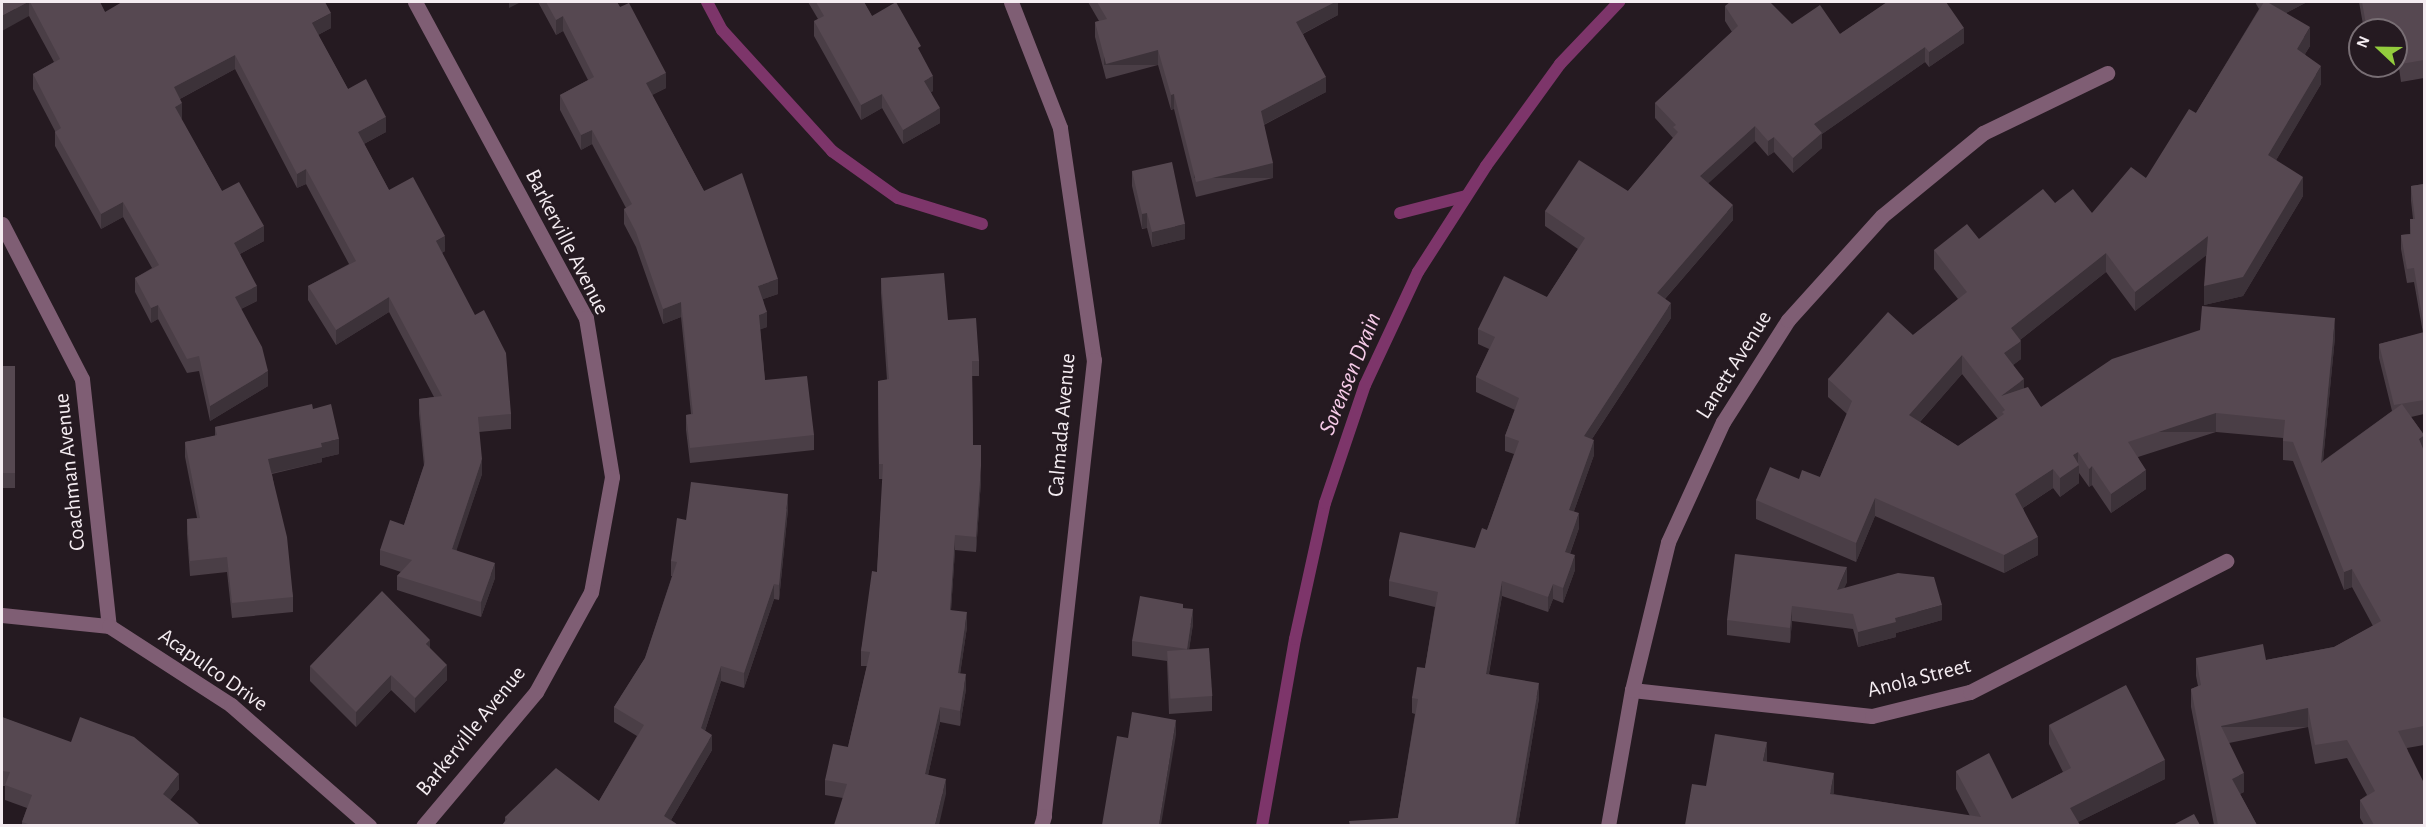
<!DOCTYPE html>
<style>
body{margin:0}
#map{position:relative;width:2426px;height:827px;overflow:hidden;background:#251a21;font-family:"Alegreya Sans",sans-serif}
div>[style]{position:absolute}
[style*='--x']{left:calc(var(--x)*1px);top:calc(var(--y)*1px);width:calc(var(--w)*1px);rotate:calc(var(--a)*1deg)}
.stream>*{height:12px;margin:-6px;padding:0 6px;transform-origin:6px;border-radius:6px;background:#7d356a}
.street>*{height:15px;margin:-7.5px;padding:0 7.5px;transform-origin:7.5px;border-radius:7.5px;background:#7f5e74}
.wall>*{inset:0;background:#4a3e46;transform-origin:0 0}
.shaded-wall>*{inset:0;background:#3c3239;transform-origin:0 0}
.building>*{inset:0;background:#564851;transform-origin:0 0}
span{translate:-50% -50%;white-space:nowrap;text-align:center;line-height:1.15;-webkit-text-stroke:4.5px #251a21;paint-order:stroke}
.street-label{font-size:22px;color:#f4ecf1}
.water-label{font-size:24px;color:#f6cbe8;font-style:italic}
.frame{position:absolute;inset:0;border:3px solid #f4ecf1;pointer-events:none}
.north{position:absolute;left:2348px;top:18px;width:60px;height:60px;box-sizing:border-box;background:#251a21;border:2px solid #786e74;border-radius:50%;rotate:292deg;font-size:16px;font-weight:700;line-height:24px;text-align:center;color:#f4ecf1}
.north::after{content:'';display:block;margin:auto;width:21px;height:27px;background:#93cc3d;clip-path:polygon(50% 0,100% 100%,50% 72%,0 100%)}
</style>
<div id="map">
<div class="stream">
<i style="--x:707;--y:2;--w:32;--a:62"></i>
<i style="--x:722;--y:30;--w:164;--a:47.7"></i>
<i style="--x:832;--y:151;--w:81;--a:35.5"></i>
<i style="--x:898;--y:198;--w:88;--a:17.2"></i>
<i style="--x:1400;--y:213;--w:68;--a:-14.4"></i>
<i style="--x:1262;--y:826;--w:190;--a:-80"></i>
<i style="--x:1295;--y:639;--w:139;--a:-77.6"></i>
<i style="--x:1325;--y:503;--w:125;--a:-71.3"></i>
<i style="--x:1365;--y:385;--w:125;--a:-64.9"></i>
<i style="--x:1418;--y:272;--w:126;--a:-57.3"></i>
<i style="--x:1486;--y:166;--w:126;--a:-54"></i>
<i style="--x:1560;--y:64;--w:86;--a:-46.4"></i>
</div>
<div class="street">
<i style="--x:415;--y:2;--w:359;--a:61.6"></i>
<i style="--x:586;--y:318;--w:161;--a:80.7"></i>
<i style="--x:612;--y:477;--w:117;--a:100.3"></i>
<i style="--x:591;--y:592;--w:114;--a:118.8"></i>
<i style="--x:536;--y:692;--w:175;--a:130.1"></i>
<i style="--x:1011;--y:2;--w:135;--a:68.7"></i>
<i style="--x:1060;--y:128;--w:234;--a:81.7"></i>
<i style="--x:1094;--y:360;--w:459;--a:96.3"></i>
<i style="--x:1044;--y:816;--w:10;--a:107"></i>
<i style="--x:2;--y:224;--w:174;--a:62.7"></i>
<i style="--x:82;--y:379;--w:248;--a:83.8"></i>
<i style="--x:2;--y:615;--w:108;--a:5.9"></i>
<i style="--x:109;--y:626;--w:145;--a:32.9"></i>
<i style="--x:231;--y:705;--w:184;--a:41.2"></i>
<i style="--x:1632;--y:690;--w:241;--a:6.2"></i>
<i style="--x:1872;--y:716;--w:101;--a:-13.8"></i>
<i style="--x:1970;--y:692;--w:288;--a:-27.1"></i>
<i style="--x:1608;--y:826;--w:138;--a:-80"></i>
<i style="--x:1632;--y:690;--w:152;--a:-76.3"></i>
<i style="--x:1668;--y:542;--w:132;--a:-65.4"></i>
<i style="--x:1723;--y:422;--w:121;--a:-57.5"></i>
<i style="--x:1788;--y:320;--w:140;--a:-47.9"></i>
<i style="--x:1882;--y:216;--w:131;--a:-39.4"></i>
<i style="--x:1983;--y:133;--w:138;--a:-25.8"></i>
</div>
<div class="wall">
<i style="clip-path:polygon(2px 2px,100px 2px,105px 12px,331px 28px,318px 35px,348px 89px,386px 132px,364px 144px,389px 190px,445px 251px,442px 253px,511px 414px,511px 429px,479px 432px,482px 474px,456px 550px,495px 578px,481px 617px,397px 590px,397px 576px,401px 572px,380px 565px,380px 550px,404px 525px,424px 466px,419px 414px,419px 399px,434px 397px,389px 312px,336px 345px,308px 300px,308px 286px,349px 264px,306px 184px,297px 188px,235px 69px,180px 99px,182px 118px,181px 119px,222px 191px,264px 241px,240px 254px,257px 301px,241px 309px,268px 386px,210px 421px,199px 371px,187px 373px,158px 319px,151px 323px,135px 292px,135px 278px,152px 268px,123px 217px,101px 229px,55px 146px,55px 131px,33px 89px,33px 74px,54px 62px,29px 16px)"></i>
<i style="clip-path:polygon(538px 2px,617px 2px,666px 88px,652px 95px,704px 191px,778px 294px,763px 299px,767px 327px,760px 329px,765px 380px,814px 435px,814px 450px,690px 463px,686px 430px,686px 415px,691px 414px,681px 317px,663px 324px,636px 247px,624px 224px,624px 209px,626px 208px,592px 144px,581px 150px,560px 110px,560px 95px,588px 80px,563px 31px,556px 35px)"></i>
<i style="clip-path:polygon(808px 2px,864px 2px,872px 16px,921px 54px,933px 91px,931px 92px,940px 123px,903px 144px,882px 108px,861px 120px,814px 36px,814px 21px,818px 19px)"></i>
<i style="clip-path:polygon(1088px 2px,1338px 2px,1338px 15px,1303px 34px,1326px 92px,1264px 125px,1273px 178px,1196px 197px,1174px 109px,1171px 110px,1158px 65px,1106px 79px,1095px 37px,1095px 22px,1099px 21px)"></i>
<i style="clip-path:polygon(1885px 2px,1946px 2px,1964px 43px,1929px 67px,1925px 62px,1822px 134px,1822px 148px,1793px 173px,1774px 152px,1768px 156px,1755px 141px,1708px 183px,1733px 220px,1665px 299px,1671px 318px,1592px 439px,1594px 455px,1574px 511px,1579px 528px,1570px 554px,1575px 570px,1563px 603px,1553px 599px,1548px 612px,1502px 596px,1489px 674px,1539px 698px,1518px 825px,1349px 825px,1398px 818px,1415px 714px,1412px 713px,1412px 698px,1425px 668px,1435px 607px,1389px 596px,1389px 581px,1475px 548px,1487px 530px,1514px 454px,1505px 451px,1505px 436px,1515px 410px,1476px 392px,1476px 377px,1489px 349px,1478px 344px,1478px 329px,1547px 297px,1578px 249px,1545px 226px,1545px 211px,1628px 191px,1673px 138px,1655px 118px,1655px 103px,1732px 32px,1725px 21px,1725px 6px,1792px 24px,1840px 34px,1886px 3px)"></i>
<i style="clip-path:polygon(evenodd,2255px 2px,2307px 2px,2286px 13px,2310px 46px,2305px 54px,2321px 84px,2276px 160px,2303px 196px,2243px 296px,2204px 305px,2206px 255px,2135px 311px,2106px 272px,2020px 340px,2021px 359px,2013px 365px,2024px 389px,2041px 407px,2335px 337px,2323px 461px,2392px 411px,2379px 358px,2379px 344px,2423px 333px,2414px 282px,2407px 283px,2401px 249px,2401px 235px,2410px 234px,2410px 219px,2413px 219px,2411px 201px,2411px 186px,2424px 184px,2424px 414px,2411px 417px,2424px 435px,2424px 745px,2407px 748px,2424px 825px,2364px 825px,2360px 818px,2360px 800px,2367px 795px,2347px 758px,2315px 764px,2308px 727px,2229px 743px,2244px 792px,2240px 794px,2257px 825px,2214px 825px,2191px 707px,2191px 689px,2198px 686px,2196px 676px,2196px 658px,2266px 660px,2334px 647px,2373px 626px,2352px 587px,2344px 590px,2293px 461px,2283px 460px,2283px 438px,2216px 432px,2138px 457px,2146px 489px,2111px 513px,2092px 485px,2089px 487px,2079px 473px,2079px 483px,2060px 497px,2053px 488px,2023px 508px,2038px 555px,2004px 573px,1875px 516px,1856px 562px,1756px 519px,1756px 500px,1799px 479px,1820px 477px,1847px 414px,1828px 397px,1828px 379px,1913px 335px,1958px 299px,1934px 269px,1934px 250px,1979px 239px,2055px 203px,2092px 213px,2146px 178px,2196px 113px,2259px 9px,2255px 2px,1962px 374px,1998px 419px,1958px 446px,1920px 422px,1962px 374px)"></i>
<i style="clip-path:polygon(2359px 2px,2424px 2px,2424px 78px,2401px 82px,2399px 68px,2371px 73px,2370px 66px,2396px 66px,2396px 30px,2364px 30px)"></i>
<i style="clip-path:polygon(1132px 171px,1185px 239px,1152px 247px,1147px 228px,1142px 229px,1132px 186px)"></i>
<i style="clip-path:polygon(881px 278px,948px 320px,979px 361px,979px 376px,972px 376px,973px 445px,981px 481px,976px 552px,955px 550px,951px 610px,967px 627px,960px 674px,966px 689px,960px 726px,940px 722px,928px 775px,946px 794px,843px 798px,825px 795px,825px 780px,848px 747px,867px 666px,861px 666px,861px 651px,877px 572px,883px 479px,879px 479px,878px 381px,887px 380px,881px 293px)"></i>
<i style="left:2px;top:366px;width:13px;height:122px"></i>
<i style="clip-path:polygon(313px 409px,339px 454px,322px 458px,322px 462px,272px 474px,293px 597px,293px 612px,232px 618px,227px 572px,190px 576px,187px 534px,187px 519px,197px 518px,185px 457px,185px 442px,215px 436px,215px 427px)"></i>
<i style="clip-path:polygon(788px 509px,779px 600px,774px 599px,744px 688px,721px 681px,705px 731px,712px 750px,671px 820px,678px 825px,503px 825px,503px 824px,505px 821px,505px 817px,599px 801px,637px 736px,614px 722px,614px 707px,645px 658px,672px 576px,671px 576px,671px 561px,686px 520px)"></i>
<i style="clip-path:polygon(1847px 582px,1844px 588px,1942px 620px,1896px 633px,1896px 637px,1858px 647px,1853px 629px,1792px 621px,1790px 643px,1727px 635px,1727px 620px)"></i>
<i style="clip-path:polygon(1193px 624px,1189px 649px,1212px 696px,1212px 711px,1169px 714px,1167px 661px,1132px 656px,1132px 641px)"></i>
<i style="clip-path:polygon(430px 649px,447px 680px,415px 713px,391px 690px,356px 727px,310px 681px,310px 666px)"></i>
<i style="clip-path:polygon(2px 717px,179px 789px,170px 800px,200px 825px,22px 825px,22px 822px,27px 808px,5px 800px,5px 786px,2px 786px)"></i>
<i style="clip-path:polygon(2049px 725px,2165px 779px,2078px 822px,1685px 825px,1766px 762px,1834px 792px,1833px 794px,1970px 816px,1956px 789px,1956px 771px,2012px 799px,2063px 772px,2049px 744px)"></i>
</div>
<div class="shaded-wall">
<i style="clip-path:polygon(28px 2px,29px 2px,29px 16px,2px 31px,2px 16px)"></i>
<i style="clip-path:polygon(509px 2px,521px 2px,509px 8px)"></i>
<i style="clip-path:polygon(1335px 2px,1338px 2px,1338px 15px,1296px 37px,1296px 22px)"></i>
<i style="clip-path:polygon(2272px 2px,2307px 2px,2269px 22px,2269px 3px)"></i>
<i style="clip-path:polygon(331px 13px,331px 28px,312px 38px,312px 23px)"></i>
<i style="clip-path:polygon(563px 16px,563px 31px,556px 35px,556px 20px)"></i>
<i style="clip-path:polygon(2310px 27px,2310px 46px,2297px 67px,2297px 49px)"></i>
<i style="clip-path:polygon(1964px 28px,1964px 43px,1929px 67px,1929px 52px)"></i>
<i style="clip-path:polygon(1925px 47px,1925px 62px,1822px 134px,1822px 148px,1793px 173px,1793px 158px,1814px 124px)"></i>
<i style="left:1158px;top:50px;width:15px;height:54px;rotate:90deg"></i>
<i style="clip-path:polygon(235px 55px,235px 69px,174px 102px,174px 87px)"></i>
<i style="clip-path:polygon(2321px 66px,2321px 84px,2268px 174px,2268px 155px)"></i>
<i style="clip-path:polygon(666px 73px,666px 88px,646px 98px,646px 83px)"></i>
<i style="clip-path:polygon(933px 76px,933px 91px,924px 96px,924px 81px)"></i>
<i style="clip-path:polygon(1326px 77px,1326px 92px,1261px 126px,1261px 111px)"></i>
<i style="clip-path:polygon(882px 94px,882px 108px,861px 120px,861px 105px)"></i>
<i style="left:1174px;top:94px;width:15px;height:3px;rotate:90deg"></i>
<i style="clip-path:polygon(182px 103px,182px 118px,175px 122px,175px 107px)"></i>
<i style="clip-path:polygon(940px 108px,940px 123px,903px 144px,903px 130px)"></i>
<i style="clip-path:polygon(386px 117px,386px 132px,358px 147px,358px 132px)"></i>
<i style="clip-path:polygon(1755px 126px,1755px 141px,1700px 191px,1700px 176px)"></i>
<i style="clip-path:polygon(592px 130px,592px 144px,581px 150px,581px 135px)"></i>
<i style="clip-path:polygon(1774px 137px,1774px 152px,1768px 156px,1768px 141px)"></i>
<i style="left:1273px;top:163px;width:15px;height:79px;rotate:90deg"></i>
<i style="clip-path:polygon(306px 169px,306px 184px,297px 188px,297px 174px)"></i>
<i style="clip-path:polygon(2303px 177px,2303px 196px,2243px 296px,2204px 305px,2204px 286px)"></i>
<i style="clip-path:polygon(123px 202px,123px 217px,101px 229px,101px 214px)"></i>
<i style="clip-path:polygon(1733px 205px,1733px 220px,1657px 308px,1657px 293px)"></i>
<i style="left:1147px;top:213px;width:15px;height:5px;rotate:90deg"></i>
<i style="clip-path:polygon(1185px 224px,1185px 239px,1152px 247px,1152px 232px)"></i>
<i style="clip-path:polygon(264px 226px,264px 241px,234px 257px,234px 243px)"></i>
<i style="clip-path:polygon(445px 236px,445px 251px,436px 256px,436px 241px)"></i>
<i style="clip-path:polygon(2208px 236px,2208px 254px,2135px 311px,2135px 292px)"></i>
<i style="clip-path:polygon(2106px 253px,2106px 272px,2011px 347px,2011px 328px)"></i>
<i style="clip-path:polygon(778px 279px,778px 294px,758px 301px,758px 286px)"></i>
<i style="clip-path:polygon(257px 286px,257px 301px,235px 312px,235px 297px)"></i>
<i style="clip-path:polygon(389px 297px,389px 312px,336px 345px,336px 330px)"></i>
<i style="clip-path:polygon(681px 302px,681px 317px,663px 324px,663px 309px)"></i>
<i style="clip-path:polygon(1671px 303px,1671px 318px,1584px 451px,1584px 436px)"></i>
<i style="clip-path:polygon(158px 305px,158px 319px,151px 323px,151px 308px)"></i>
<i style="clip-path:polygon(767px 312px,767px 327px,759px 330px,759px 315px)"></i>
<i style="clip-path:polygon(2335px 318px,2335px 337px,2321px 481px,2321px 463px)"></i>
<i style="clip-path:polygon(2021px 341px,2021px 359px,2004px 372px,2004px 353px)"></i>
<i style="clip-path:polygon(1962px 355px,1962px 374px,1909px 434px,1909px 415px)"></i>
<i style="clip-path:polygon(268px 371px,268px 386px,210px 421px,210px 406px)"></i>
<i style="clip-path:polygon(2024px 379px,2024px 397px,2001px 396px)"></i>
<i style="left:2216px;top:413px;width:19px;height:93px;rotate:90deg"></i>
<i style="clip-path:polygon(2424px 436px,2424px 454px,2419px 439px)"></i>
<i style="clip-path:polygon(339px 439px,339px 454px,322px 458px,322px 462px,268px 474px,268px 459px,321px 443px)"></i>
<i style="clip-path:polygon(1594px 440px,1594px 455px,1569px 525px,1569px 510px)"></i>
<i style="clip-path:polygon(2078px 452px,2078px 466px,2079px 465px,2079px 483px,2060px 497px,2060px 478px,2073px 455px)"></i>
<i style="clip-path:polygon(482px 459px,482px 474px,452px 564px,452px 549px)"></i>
<i style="clip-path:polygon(981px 466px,981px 481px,976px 552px,976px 537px)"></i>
<i style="clip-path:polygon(2092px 466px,2092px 485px,2089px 487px,2089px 469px)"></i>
<i style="clip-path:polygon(2053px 469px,2053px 488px,2015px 513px,2015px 494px)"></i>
<i style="clip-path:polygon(2146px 470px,2146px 489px,2111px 513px,2111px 494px)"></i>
<i style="clip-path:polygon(788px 494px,788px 509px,779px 600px,779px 585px)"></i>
<i style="clip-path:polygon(1875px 498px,1875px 516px,1856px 562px,1856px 543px)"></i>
<i style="clip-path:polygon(1579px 513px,1579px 528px,1565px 567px,1565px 552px)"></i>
<i style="clip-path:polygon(955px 535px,955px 550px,950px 625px,950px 610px)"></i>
<i style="clip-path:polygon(2038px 537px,2038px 555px,2004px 573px,2004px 555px)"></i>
<i style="clip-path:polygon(1575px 555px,1575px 570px,1563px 603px,1563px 588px)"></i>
<i style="clip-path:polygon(495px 563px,495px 578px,481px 617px,481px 602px)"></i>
<i style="clip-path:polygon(1847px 567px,1847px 582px,1837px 605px,1837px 590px)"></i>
<i style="clip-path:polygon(2352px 569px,2352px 587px,2344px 590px,2344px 572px)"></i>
<i style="clip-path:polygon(1502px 581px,1502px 596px,1486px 689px,1486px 674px)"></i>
<i style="clip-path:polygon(774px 584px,774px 599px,744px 688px,744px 673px)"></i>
<i style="clip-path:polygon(1553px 584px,1553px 599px,1548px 612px,1548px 597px)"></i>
<i style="clip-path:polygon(1942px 605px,1942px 620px,1896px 633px,1896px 637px,1858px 647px,1858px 632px,1895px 618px)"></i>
<i style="clip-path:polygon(1792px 606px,1792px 621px,1790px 643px,1790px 628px)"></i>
<i style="clip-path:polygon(1193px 609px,1193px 624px,1187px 664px,1187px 649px)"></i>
<i style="clip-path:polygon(967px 612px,967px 627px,958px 688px,958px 673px)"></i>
<i style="clip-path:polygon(430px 640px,430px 655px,426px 644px)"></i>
<i style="clip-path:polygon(447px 665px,447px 680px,415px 713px,415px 698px)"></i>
<i style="clip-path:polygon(721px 666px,721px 681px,701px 743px,701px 728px)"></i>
<i style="clip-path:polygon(966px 674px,966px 689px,960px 726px,960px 711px)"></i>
<i style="clip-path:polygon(391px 675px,391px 690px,356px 727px,356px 712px)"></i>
<i style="clip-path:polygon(1539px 683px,1539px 698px,1518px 825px,1515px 825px)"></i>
<i style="clip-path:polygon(940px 707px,940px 722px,925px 789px,925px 774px)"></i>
<i style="left:2308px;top:708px;width:19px;height:89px;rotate:90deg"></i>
<i style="clip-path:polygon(1176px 720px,1176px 735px,1161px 825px,1159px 825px)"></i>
<i style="clip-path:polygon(712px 735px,712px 750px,668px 825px,664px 816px)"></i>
<i style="clip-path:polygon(1767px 742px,1767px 761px,1763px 780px,1763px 761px)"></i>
<i style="clip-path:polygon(2165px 760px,2165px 779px,2072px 825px,2070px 808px)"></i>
<i style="clip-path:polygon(1834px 773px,1834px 792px,1830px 812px,1830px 794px)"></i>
<i style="clip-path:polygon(2244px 773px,2244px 792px,2232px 797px,2232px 779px)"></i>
<i style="clip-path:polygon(179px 774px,179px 789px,163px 809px,163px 794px)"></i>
<i style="clip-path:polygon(946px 779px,946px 794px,939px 825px,935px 825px)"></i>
</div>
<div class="building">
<i style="clip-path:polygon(2px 2px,28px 2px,2px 16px)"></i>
<i style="clip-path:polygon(30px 2px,100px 2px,105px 12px,122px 2px,325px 2px,331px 13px,312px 23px,348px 89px,366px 79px,386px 117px,358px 132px,389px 190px,413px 177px,445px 236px,436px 241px,475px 315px,484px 310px,506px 353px,511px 414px,478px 417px,482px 459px,452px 549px,495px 563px,481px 602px,397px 576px,412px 560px,380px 550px,390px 520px,404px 525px,425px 462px,419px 399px,442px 396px,389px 297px,336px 330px,308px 286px,356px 261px,306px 169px,297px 174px,235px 55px,174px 87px,182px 103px,175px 107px,222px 191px,239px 182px,264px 226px,234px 243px,257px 286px,235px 297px,262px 347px,268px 371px,210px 406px,199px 356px,187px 359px,158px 305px,151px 308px,135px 278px,159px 265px,123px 202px,101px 214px,55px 132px,61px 128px,33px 74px,60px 59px)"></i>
<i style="clip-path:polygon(546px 2px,617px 2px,620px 7px,629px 3px,666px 73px,646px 83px,704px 191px,742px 173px,778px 279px,758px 286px,767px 312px,759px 315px,765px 380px,807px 376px,814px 435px,690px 448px,686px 415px,693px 414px,681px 302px,663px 309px,636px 232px,624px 209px,632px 204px,592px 130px,581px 135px,560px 95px,594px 77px,563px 16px,556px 20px)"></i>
<i style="clip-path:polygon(816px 2px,864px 2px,872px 16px,896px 2px,921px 46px,918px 48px,933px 76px,924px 81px,940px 108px,903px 130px,882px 94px,861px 105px,814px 21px,824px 16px)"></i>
<i style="clip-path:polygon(1097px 2px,1335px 2px,1296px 22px,1326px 77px,1261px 111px,1273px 163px,1196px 182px,1174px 94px,1171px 95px,1158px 50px,1106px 64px,1095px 22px,1107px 19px)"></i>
<i style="clip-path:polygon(1730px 2px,1770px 2px,1792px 24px,1820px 5px,1840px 34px,1887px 2px,1946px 2px,1964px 28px,1929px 52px,1925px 47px,1814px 124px,1822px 133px,1793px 158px,1774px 137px,1768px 141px,1755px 126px,1700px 176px,1733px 205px,1657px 293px,1671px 303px,1584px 436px,1594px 440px,1569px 510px,1579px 513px,1565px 552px,1575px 555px,1563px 588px,1553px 584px,1548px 597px,1502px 581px,1486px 674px,1539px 683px,1515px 825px,1350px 825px,1349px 821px,1398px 818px,1418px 699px,1412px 698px,1417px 667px,1425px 668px,1438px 592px,1389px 581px,1400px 532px,1475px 548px,1482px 528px,1487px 530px,1519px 441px,1505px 436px,1519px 398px,1476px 377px,1495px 337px,1478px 329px,1504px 276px,1547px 297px,1585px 238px,1545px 211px,1579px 160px,1628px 191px,1678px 132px,1673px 127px,1676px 125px,1655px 103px,1738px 26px,1725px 6px)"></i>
<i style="clip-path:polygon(evenodd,2264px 2px,2272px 2px,2269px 3px,2310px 27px,2297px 49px,2321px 66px,2268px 155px,2303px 177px,2243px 277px,2204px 286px,2208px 236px,2135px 292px,2106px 253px,2011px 328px,2021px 341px,2004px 353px,2024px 379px,2001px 396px,2028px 387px,2041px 407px,2112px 359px,2200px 330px,2202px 306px,2335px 318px,2321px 463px,2402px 404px,2424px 435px,2419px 439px,2424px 451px,2424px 726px,2398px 731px,2424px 783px,2424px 825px,2374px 825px,2360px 800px,2375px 791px,2347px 740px,2315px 745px,2308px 708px,2221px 726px,2244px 773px,2232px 779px,2257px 825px,2218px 825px,2191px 689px,2201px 685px,2196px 658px,2263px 644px,2266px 660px,2334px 647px,2381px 621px,2352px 569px,2344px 572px,2293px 442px,2283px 441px,2285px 420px,2216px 413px,2128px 442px,2146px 470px,2111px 494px,2092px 466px,2089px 469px,2078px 452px,2073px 455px,2079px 465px,2060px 478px,2053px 469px,2015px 494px,2038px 537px,2004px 555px,1875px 498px,1856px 543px,1756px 500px,1770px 467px,1799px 479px,1802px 470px,1820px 477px,1852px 401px,1828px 379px,1888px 312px,1913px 335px,1967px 292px,1934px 250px,1967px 224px,1979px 239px,2043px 189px,2055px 203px,2073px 189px,2092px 213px,2131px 167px,2146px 178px,2189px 109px,2196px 113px,2264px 2px,1962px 355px,2005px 410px,2002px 412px,2004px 414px,1958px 446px,1909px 415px,1962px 355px)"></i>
<i style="clip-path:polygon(2362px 2px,2424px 2px,2424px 60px,2401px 64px,2399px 50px,2396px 50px,2396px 30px,2367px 30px)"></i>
<i style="clip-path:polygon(1172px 162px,1185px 224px,1152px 232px,1147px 213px,1142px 214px,1132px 171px)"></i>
<i style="clip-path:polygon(2424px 184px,2424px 328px,2414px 268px,2407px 269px,2401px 235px,2411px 234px,2410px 219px,2415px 219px,2411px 186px)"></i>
<i style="clip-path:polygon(944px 273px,948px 320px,976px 318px,979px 361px,972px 361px,973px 445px,981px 445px,981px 466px,976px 537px,955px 535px,950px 610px,967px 612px,958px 673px,966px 674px,960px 711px,940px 707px,925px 774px,946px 779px,935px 825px,834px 825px,847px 784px,825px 780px,833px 744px,848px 747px,870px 652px,861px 651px,872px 571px,877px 572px,883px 464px,879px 464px,878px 381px,889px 379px,881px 278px)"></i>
<i style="clip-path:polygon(2424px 332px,2424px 400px,2394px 405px,2379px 344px)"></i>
<i style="left:2px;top:366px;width:13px;height:107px"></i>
<i style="clip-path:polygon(312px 404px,313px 409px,331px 404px,339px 439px,321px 443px,322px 447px,268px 459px,287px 537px,293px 597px,232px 603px,227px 557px,190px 561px,187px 519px,200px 518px,185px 442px,217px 435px,215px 427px)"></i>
<i style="clip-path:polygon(691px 482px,788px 494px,779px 585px,774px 584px,744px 673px,721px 666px,701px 728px,712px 735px,664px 816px,678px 825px,505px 825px,503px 824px,507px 819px,505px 817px,556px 768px,599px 801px,644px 725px,614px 707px,645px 658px,677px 562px,671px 561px,677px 518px,686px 520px)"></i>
<i style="clip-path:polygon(1735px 554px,1847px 567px,1837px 590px,1898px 573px,1934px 577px,1942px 605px,1895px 618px,1896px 622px,1858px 632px,1853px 614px,1792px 606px,1790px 628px,1727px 620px)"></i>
<i style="clip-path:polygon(382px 591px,430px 640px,426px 644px,447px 665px,415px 698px,391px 675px,356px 712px,310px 666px)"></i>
<i style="clip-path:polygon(1140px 596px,1183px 604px,1183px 608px,1193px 609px,1187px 649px,1132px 641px)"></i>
<i style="left:1209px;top:648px;width:48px;height:42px;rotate:86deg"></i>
<i style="clip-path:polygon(2126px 685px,2165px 760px,2070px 808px,2080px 825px,1685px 825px,1692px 784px,1706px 786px,1715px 734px,1767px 742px,1763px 761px,1834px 773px,1830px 794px,1981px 817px,1956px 771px,1989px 753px,2012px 799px,2071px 768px,2049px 725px)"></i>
<i style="clip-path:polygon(1132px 712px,1176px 720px,1159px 825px,1102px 825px,1117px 736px,1128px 738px)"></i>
<i style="clip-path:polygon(2px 717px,71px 742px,80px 717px,134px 737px,179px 774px,163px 794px,193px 818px,200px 825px,31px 825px,22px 822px,32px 795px,5px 785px,10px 772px,2px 771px)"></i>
<i style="clip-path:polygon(2194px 814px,2200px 825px,2173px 825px)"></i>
</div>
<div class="street-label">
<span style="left:567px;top:242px;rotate:63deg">Barkerville Avenue</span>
<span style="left:1734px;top:365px;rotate:-58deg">Lanett Avenue</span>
<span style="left:1062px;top:425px;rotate:-85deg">Calmada Avenue</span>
<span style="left:70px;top:472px;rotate:-96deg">Coachman Avenue</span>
<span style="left:213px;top:670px;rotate:35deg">Acapulco Drive</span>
<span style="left:1919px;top:678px;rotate:-14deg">Anola Street</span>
<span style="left:471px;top:731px;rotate:-51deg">Barkerville Avenue</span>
</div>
<div class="water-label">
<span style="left:1351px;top:374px;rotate:-68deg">Sorensen Drain</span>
</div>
<div class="frame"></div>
<div class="north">N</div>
</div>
